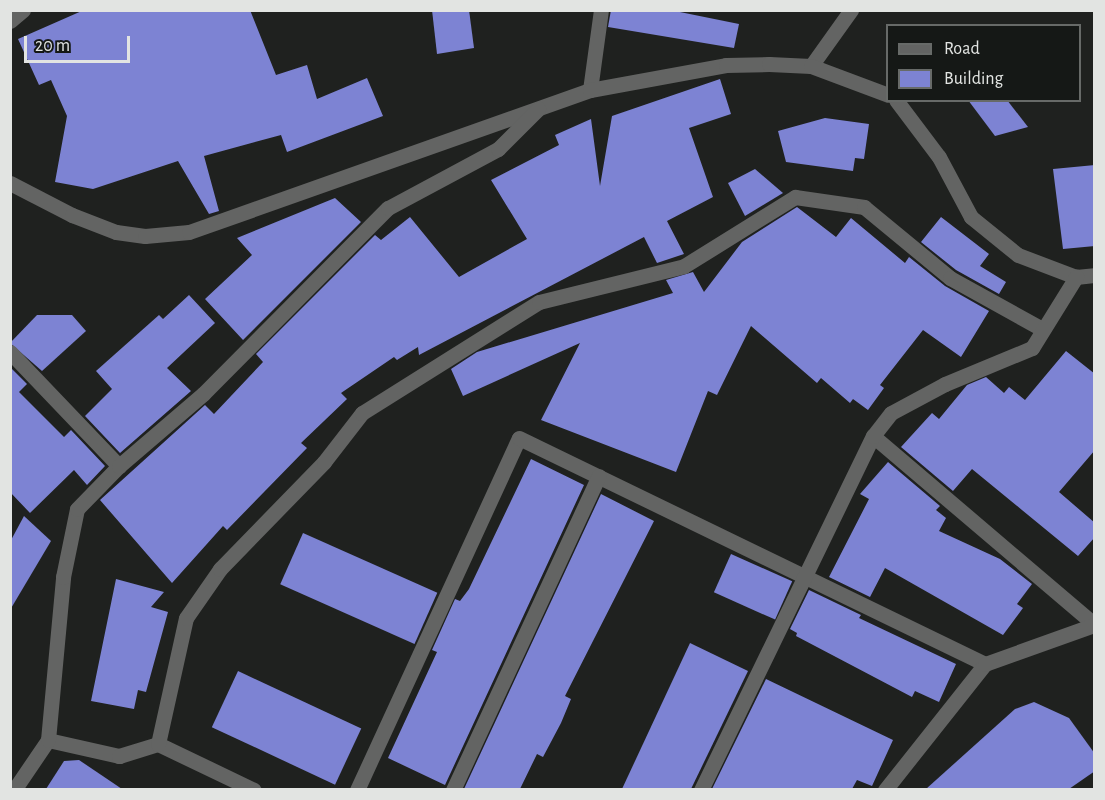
<!DOCTYPE html>
<style>
body{margin:0}
#map{position:relative;width:1105px;height:800px;overflow:hidden;background:#1f211f;font-family:"Alegreya Sans",sans-serif}
div>[style]{position:absolute}
[style*='--x']{left:calc(var(--x)*1px);top:calc(var(--y)*1px);width:calc(var(--w)*1px);rotate:calc(var(--a)*1deg)}
.building>*{inset:0;background:#7d83d3;transform-origin:0 0}
.minor>*{height:15px;margin:-7.5px;padding:0 7.5px;transform-origin:7.5px;border-radius:7.5px;background:#636463}
span{translate:-50% -50%;white-space:nowrap;text-align:center;line-height:1.15;-webkit-text-stroke:6px #151816;paint-order:stroke}
.frame{position:absolute;inset:0;border:12px solid #e2e4e2;pointer-events:none}
.legend{position:absolute;left:886px;top:24px;width:195px;height:78px;box-sizing:border-box;background:#151816;border:2px solid #676a68;margin:0;padding:8px 10px;list-style:none;font-size:18px;color:#e2e4e2}
.legend li{display:flex;align-items:center;gap:12px;height:30px}
.legend b{width:30px;border:2px solid #676a68}
.scale{position:absolute;left:24px;top:36px;width:106px;height:27px;box-sizing:border-box;border:3px solid #e2e4e2;border-top:0;padding-left:8px;font-size:18px;line-height:21px;white-space:nowrap;color:#e2e4e2;-webkit-text-stroke:4px #151816;paint-order:stroke}
</style>
<div id="map">
<div class="building">
<i style="clip-path:polygon(84px 10px,250px 10px,276px 75px,307px 65px,317px 99px,367px 78px,383px 116px,287px 152px,281px 135px,204px 156px,219px 211px,209px 214px,178px 161px,93px 189px,55px 182px,67px 116px,51px 80px,39px 85px,18px 39px)"></i>
<i style="clip-path:polygon(432px 10px,469px 10px,474px 48px,437px 54px)"></i>
<i style="clip-path:polygon(611px 10px,670px 10px,739px 24px,734px 48px,608px 27px)"></i>
<i style="clip-path:polygon(720px 79px,731px 114px,689px 128px,713px 197px,667px 221px,684px 254px,657px 263px,644px 237px,419px 355px,418px 347px,397px 360px,394px 357px,341px 393px,347px 399px,301px 443px,307px 448px,227px 530px,223px 526px,172px 583px,100px 500px,205px 405px,214px 414px,263px 362px,256px 354px,375px 235px,381px 240px,410px 217px,459px 277px,527px 239px,491px 180px,559px 145px,555px 135px,591px 119px,600px 186px,612px 116px)"></i>
<i style="clip-path:polygon(968px 100px,1007px 100px,1028px 127px,995px 136px)"></i>
<i style="clip-path:polygon(825px 118px,869px 124px,864px 159px,855px 158px,853px 171px,786px 162px,778px 131px)"></i>
<i style="clip-path:polygon(1095px 165px,1095px 246px,1063px 249px,1053px 169px)"></i>
<i style="clip-path:polygon(755px 169px,783px 193px,745px 216px,728px 183px)"></i>
<i style="clip-path:polygon(335px 198px,361px 222px,243px 340px,205px 299px,252px 255px,237px 238px)"></i>
<i style="clip-path:polygon(797px 207px,836px 237px,851px 218px,905px 263px,909px 257px,945px 286px,989px 311px,961px 357px,923px 330px,880px 385px,884px 388px,868px 410px,853px 399px,850px 403px,821px 378px,817px 383px,751px 326px,717px 395px,708px 391px,676px 472px,541px 420px,580px 343px,463px 396px,451px 369px,477px 352px,673px 293px,666px 280px,693px 272px,704px 292px,742px 242px)"></i>
<i style="clip-path:polygon(941px 217px,989px 254px,980px 266px,1006px 282px,999px 294px,956px 270px,921px 242px)"></i>
<i style="clip-path:polygon(189px 295px,215px 323px,167px 368px,191px 391px,120px 453px,85px 416px,112px 389px,96px 371px,159px 315px,163px 319px)"></i>
<i style="clip-path:polygon(37px 315px,72px 315px,86px 331px,42px 371px,10px 343px)"></i>
<i style="clip-path:polygon(1066px 351px,1095px 374px,1095px 450px,1059px 492px,1095px 523px,1095px 537px,1078px 556px,972px 469px,953px 491px,901px 447px,932px 413px,939px 419px,967px 385px,986px 377px,1004px 393px,1009px 387px,1025px 400px)"></i>
<i style="clip-path:polygon(10px 367px,27px 384px,19px 392px,64px 437px,71px 430px,105px 466px,87px 485px,74px 470px,30px 513px,10px 492px)"></i>
<i style="clip-path:polygon(531px 459px,584px 485px,445px 785px,388px 758px,437px 652px,432px 650px,455px 599px,460px 601px,469px 589px)"></i>
<i style="clip-path:polygon(888px 462px,940px 506px,936px 510px,946px 518px,939px 531px,1000px 559px,1032px 584px,1017px 604px,1023px 608px,1003px 635px,885px 568px,870px 597px,829px 577px,869px 499px,860px 494px)"></i>
<i style="clip-path:polygon(601px 494px,654px 521px,565px 696px,571px 699px,561px 723px,543px 757px,537px 754px,520px 789px,464px 789px)"></i>
<i style="clip-path:polygon(24px 516px,51px 541px,10px 610px,10px 542px)"></i>
<i style="left:303px;top:533px;width:147px;height:56px;rotate:24deg"></i>
<i style="left:731px;top:554px;width:67px;height:42px;rotate:24deg"></i>
<i style="clip-path:polygon(116px 579px,164px 592px,151px 607px,168px 612px,146px 692px,138px 690px,134px 709px,91px 701px)"></i>
<i style="clip-path:polygon(809px 590px,861px 615px,859px 618px,956px 664px,939px 702px,915px 691px,912px 697px,796px 636px,797px 633px,790px 629px)"></i>
<i style="clip-path:polygon(690px 643px,748px 671px,691px 789px,622px 789px)"></i>
<i style="left:238px;top:671px;width:136px;height:62px;rotate:25deg"></i>
<i style="clip-path:polygon(766px 679px,893px 740px,872px 786px,857px 780px,852px 789px,712px 789px)"></i>
<i style="clip-path:polygon(1034px 702px,1069px 718px,1095px 754px,1095px 771px,1069px 789px,926px 789px,1015px 709px)"></i>
<i style="clip-path:polygon(79px 760px,122px 789px,46px 789px,64px 761px)"></i>
</div>
<div class="minor">
<i style="--x:10;--y:21;--w:17;--a:-40"></i>
<i style="--x:811;--y:66;--w:69;--a:-54.5"></i>
<i style="--x:590;--y:90;--w:81;--a:-82.2"></i>
<i style="--x:896;--y:100;--w:71;--a:53"></i>
<i style="--x:939;--y:157;--w:68;--a:61.9"></i>
<i style="--x:971;--y:217;--w:60;--a:39"></i>
<i style="--x:1018;--y:255;--w:62;--a:20.8"></i>
<i style="--x:1076;--y:277;--w:18;--a:-6"></i>
<i style="--x:10;--y:183;--w:70;--a:27.3"></i>
<i style="--x:72;--y:215;--w:47;--a:21.1"></i>
<i style="--x:116;--y:232;--w:29;--a:8"></i>
<i style="--x:145;--y:236;--w:44;--a:-5.2"></i>
<i style="--x:189;--y:232;--w:425;--a:-19.5"></i>
<i style="--x:590;--y:90;--w:138;--a:-10.4"></i>
<i style="--x:726;--y:65;--w:43;--a:-1.3"></i>
<i style="--x:769;--y:64;--w:42;--a:2.7"></i>
<i style="--x:811;--y:66;--w:82;--a:20.6"></i>
<i style="--x:10;--y:352;--w:158;--a:46.3"></i>
<i style="--x:873;--y:436;--w:290;--a:40.4"></i>
<i style="--x:48;--y:740;--w:73;--a:12.7"></i>
<i style="--x:119;--y:756;--w:41;--a:-17.1"></i>
<i style="--x:158;--y:744;--w:106;--a:25.6"></i>
<i style="--x:158;--y:744;--w:129;--a:-77.5"></i>
<i style="--x:186;--y:618;--w:60;--a:-55.2"></i>
<i style="--x:220;--y:569;--w:149;--a:-45.8"></i>
<i style="--x:324;--y:462;--w:62;--a:-52.2"></i>
<i style="--x:362;--y:413;--w:209;--a:-32.1"></i>
<i style="--x:539;--y:302;--w:149;--a:-13.9"></i>
<i style="--x:684;--y:266;--w:131;--a:-31.9"></i>
<i style="--x:795;--y:197;--w:70;--a:8.2"></i>
<i style="--x:864;--y:207;--w:112;--a:39.5"></i>
<i style="--x:950;--y:278;--w:105;--a:29"></i>
<i style="--x:14;--y:790;--w:60;--a:-55.8"></i>
<i style="--x:48;--y:740;--w:164;--a:-84.7"></i>
<i style="--x:63;--y:577;--w:69;--a:-78.4"></i>
<i style="--x:77;--y:509;--w:60;--a:-45.7"></i>
<i style="--x:119;--y:466;--w:111;--a:-40.6"></i>
<i style="--x:203;--y:394;--w:262;--a:-45.2"></i>
<i style="--x:388;--y:208;--w:125;--a:-28.2"></i>
<i style="--x:498;--y:149;--w:57;--a:-45"></i>
<i style="--x:357;--y:790;--w:387;--a:-65.3"></i>
<i style="--x:519;--y:438;--w:518;--a:25.87"></i>
<i style="--x:453;--y:790;--w:346;--a:-65.1"></i>
<i style="--x:701;--y:790;--w:394;--a:-64.1"></i>
<i style="--x:873;--y:436;--w:29;--a:-52"></i>
<i style="--x:891;--y:413;--w:61;--a:-28.2"></i>
<i style="--x:945;--y:384;--w:94;--a:-22.5"></i>
<i style="--x:1032;--y:348;--w:84;--a:-58.2"></i>
<i style="--x:885;--y:790;--w:161;--a:-51.6"></i>
<i style="--x:985;--y:664;--w:116;--a:-19.7"></i>
</div>
<div class="frame"></div>
<ul class="legend">
<li><b style="height:8px;background:#636463"></b>Road</li>
<li><b style="height:16px;background:#7d83d3"></b>Building</li>
</ul>
<div class="scale">20 m</div>
</div>
